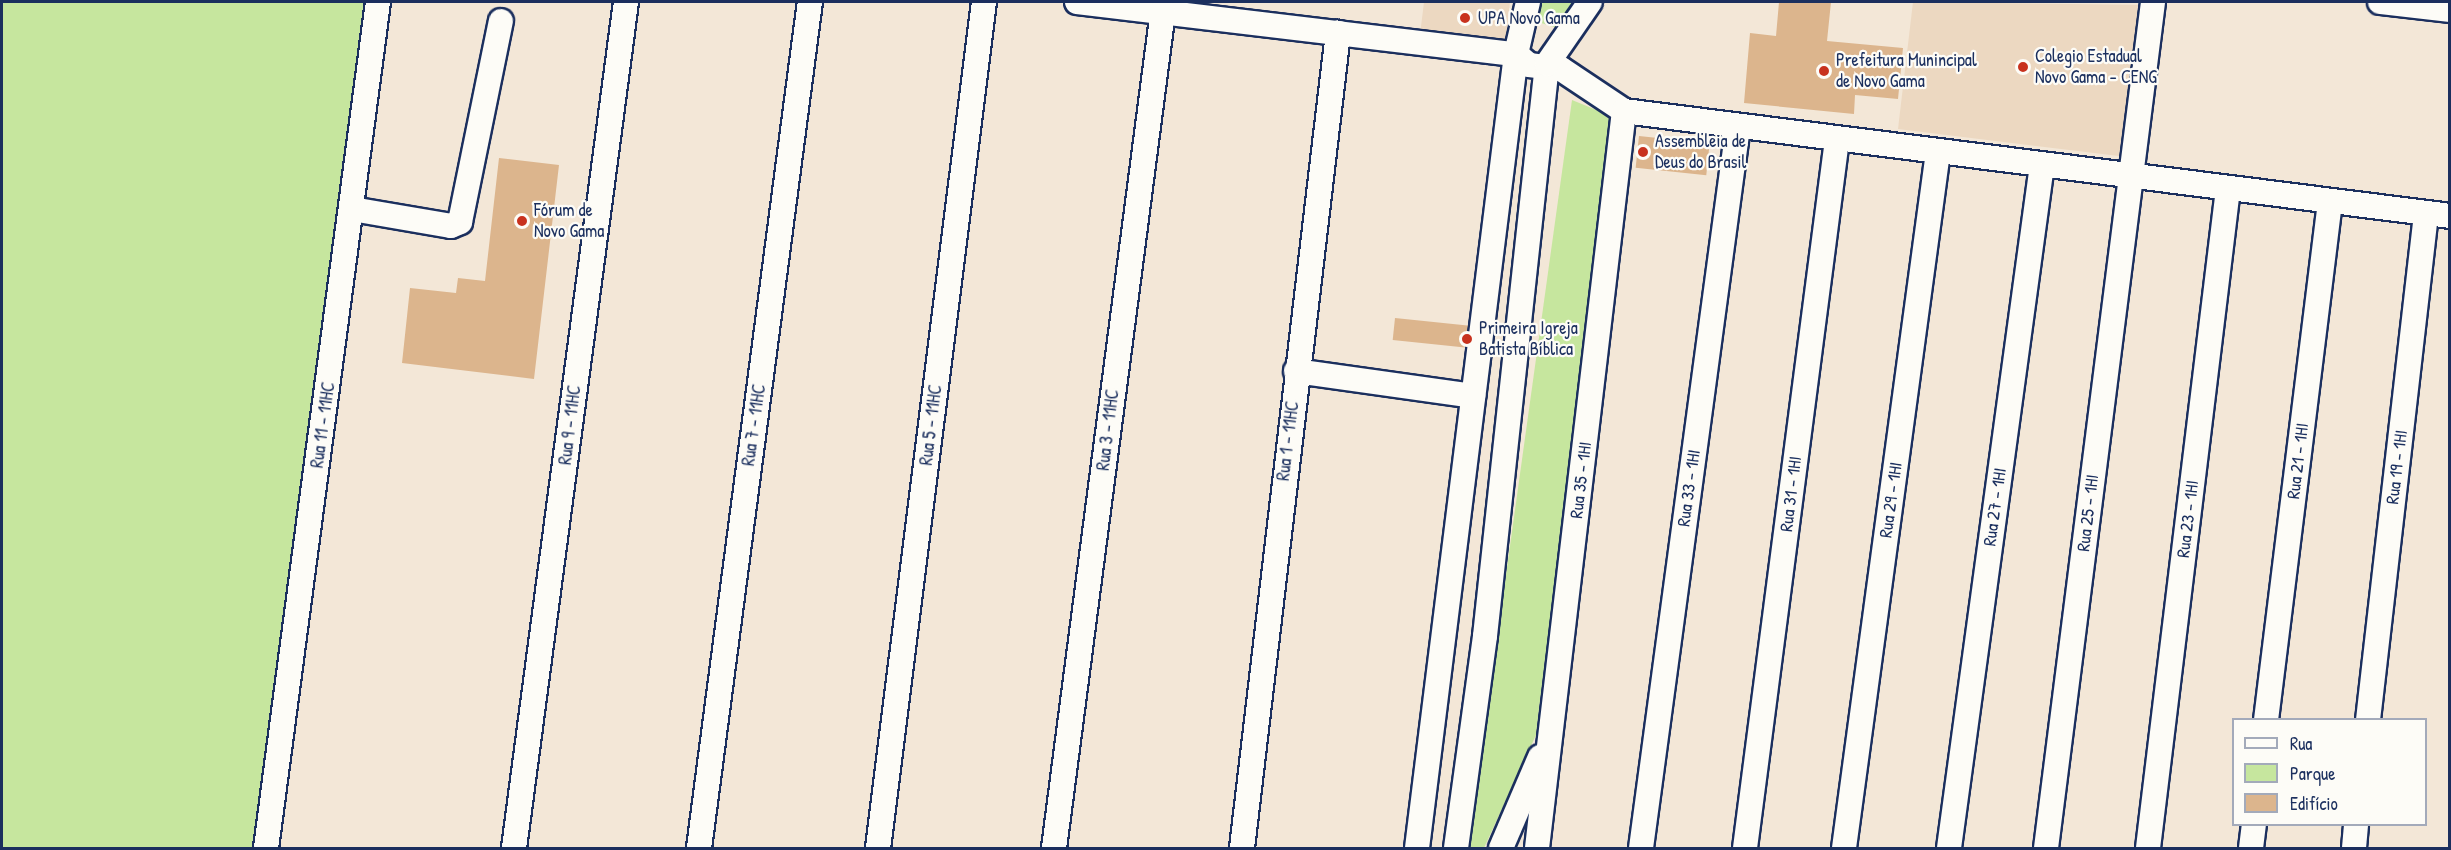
<!DOCTYPE html>
<meta charset="utf-8">
<style>
body{margin:0}
#map{position:relative;width:2451px;height:850px;overflow:hidden;background:#f3e7d7;font-family:"Patrick Hand",sans-serif}
div>[style]{position:absolute}
[style*='--x']{left:calc(var(--x)*1px);top:calc(var(--y)*1px);width:calc(var(--w)*1px);rotate:calc(var(--a)*1deg)}
.built>*{inset:0;background:#ecd8c1}
.green>*{inset:0;background:#c6e69e}
.building>*{inset:0;background:#dcb58d;transform-origin:0 0}
.roads{filter:drop-shadow(2px 0 #1b2f5e) drop-shadow(-2px 0 #1b2f5e) drop-shadow(0 2px #1b2f5e) drop-shadow(0 -2px #1b2f5e)}
.minor>*{height:24px;margin:-12px;padding:0 12px;transform-origin:12px;border-radius:12px;background:#fdfcf7}
.dots>*{width:16px;height:16px;translate:-50% -50%;box-sizing:border-box;border:3px solid #fdfcf7;border-radius:50%}
span{translate:-50% -50%;white-space:nowrap;text-align:center;line-height:1.15;-webkit-text-stroke:4.5px #fdfcf7;paint-order:stroke}
.poi-label{font-size:18px;color:#1b2f5e}
.left{translate:0 -50%;text-align:left}
.street-label{font-size:18px;color:#1b2f5e}
.frame{position:absolute;inset:0;border:3px solid #1b2f5e;pointer-events:none}
.legend{position:absolute;left:2232px;top:718px;width:195px;height:108px;box-sizing:border-box;background:#fdfcf7;border:2px solid #a3aaba;margin:0;padding:8px 10px;list-style:none;font-size:18px;color:#1b2f5e}
.legend li{display:flex;align-items:center;gap:12px;height:30px}
.legend b{width:30px;border:2px solid #a3aaba}
</style>
<div id="map">
<div class="built">
<i style="clip-path:polygon(1424px 2px,1510px 2px,1505px 45px,1420px 35px)"></i>
<i style="clip-path:polygon(1913px 2px,2148px 5px,2127px 157px,1898px 129px)"></i>
</div>
<div class="green">
<i style="clip-path:polygon(2px 2px,367px 2px,275px 848px,2px 848px)"></i>
<i style="clip-path:polygon(1540px 2px,1579px 2px,1560px 29px,1535px 21px)"></i>
<i style="clip-path:polygon(1572px 100px,1611px 116px,1536px 735px,1484px 848px,1468px 848px)"></i>
</div>
<div class="building">
<i style="clip-path:polygon(1779px 2px,1831px 2px,1827px 41px,1903px 48px,1898px 99px,1855px 95px,1854px 114px,1744px 103px,1750px 33px,1776px 36px)"></i>
<i style="left:1639px;top:136px;width:71px;height:32px;rotate:6deg"></i>
<i style="clip-path:polygon(499px 158px,559px 165px,534px 379px,402px 363px,410px 288px,456px 293px,458px 278px,485px 281px)"></i>
<i style="left:1395px;top:318px;width:80px;height:22px;rotate:6deg"></i>
</div>
<div class="roads">
<div class="minor">
<i style="--x:1077;--y:2;--w:442;--a:6.8"></i>
<i style="--x:1516;--y:54;--w:17;--a:40"></i>
<i style="--x:1529;--y:65;--w:32;--a:7"></i>
<i style="--x:1561;--y:69;--w:76;--a:33.7"></i>
<i style="--x:1624;--y:111;--w:833;--a:7.24"></i>
<i style="--x:2380;--y:2;--w:70;--a:6.5"></i>
<i style="--x:352;--y:209;--w:100;--a:9.7"></i>
<i style="--x:451;--y:226;--w:10;--a:-24"></i>
<i style="--x:460;--y:222;--w:205;--a:-78.5"></i>
<i style="--x:1296;--y:371;--w:179;--a:8"></i>
<i style="--x:2266;--y:720;--w:522;--a:-82.96"></i>
<i style="--x:2368;--y:720;--w:509;--a:-83.46"></i>
<i style="--x:266;--y:848;--w:853;--a:-82.46"></i>
<i style="--x:514;--y:848;--w:853;--a:-82.46"></i>
<i style="--x:699;--y:848;--w:853;--a:-82.53"></i>
<i style="--x:878;--y:848;--w:853;--a:-82.86"></i>
<i style="--x:1054;--y:848;--w:844;--a:-82.58"></i>
<i style="--x:1242;--y:848;--w:821;--a:-83.28"></i>
<i style="--x:1417;--y:848;--w:800;--a:-82.89"></i>
<i style="--x:1516;--y:54;--w:53;--a:-77"></i>
<i style="--x:1456;--y:848;--w:214;--a:-82.2"></i>
<i style="--x:1485;--y:636;--w:575;--a:-83.81"></i>
<i style="--x:1547;--y:64;--w:75;--a:-55.3"></i>
<i style="--x:1501;--y:848;--w:99;--a:-66.8"></i>
<i style="--x:1537;--y:848;--w:742;--a:-83.27"></i>
<i style="--x:1641;--y:848;--w:727;--a:-82.34"></i>
<i style="--x:1745;--y:848;--w:714;--a:-82.6"></i>
<i style="--x:1844;--y:848;--w:702;--a:-82.31"></i>
<i style="--x:1949;--y:848;--w:689;--a:-82.25"></i>
<i style="--x:2046;--y:848;--w:853;--a:-82.79"></i>
<i style="--x:2148;--y:848;--w:664;--a:-83.08"></i>
<i style="--x:2251;--y:848;--w:24;--a:-83"></i>
<i style="--x:2354;--y:848;--w:24;--a:-85"></i>
</div>
</div>
<div class="dots">
<i style="left:1465px;top:18px;background:#c8321e"></i>
<i style="left:2023px;top:67px;background:#c8321e"></i>
<i style="left:1824px;top:71px;background:#c8321e"></i>
<i style="left:1643px;top:152px;background:#c8321e"></i>
<i style="left:522px;top:221px;background:#c8321e"></i>
<i style="left:1467px;top:339px;background:#c8321e"></i>
</div>
<div class="poi-label">
<span class="left" style="left:1478px;top:18px">UPA Novo Gama</span>
<span class="left" style="left:2035px;top:67px">Colegio Estadual<br>Novo Gama - CENG</span>
<span class="left" style="left:1836px;top:71px">Prefeitura Munincipal<br>de Novo Gama</span>
<span class="left" style="left:1655px;top:152px">Assembleia de<br>Deus do Brasil</span>
<span class="left" style="left:534px;top:221px">Fórum de<br>Novo Gama</span>
<span class="left" style="left:1479px;top:339px">Primeira Igreja<br>Batista Bíblica</span>
</div>
<div class="street-label">
<span style="left:323px;top:425px;rotate:-82deg">Rua 11 - 11HC</span>
<span style="left:570px;top:425px;rotate:-83deg">Rua 9 - 11HC</span>
<span style="left:754px;top:425px;rotate:-82deg">Rua 7 - 11HC</span>
<span style="left:931px;top:425px;rotate:-83deg">Rua 5 - 11HC</span>
<span style="left:1108px;top:430px;rotate:-83deg">Rua 3 - 11HC</span>
<span style="left:1288px;top:441px;rotate:-83deg">Rua 1 - 11HC</span>
<span style="left:2298px;top:461px;rotate:-83deg">Rua 21 - 1HI</span>
<span style="left:2397px;top:467px;rotate:-83deg">Rua 19 - 1HI</span>
<span style="left:1581px;top:480px;rotate:-83deg">Rua 35 - 1HI</span>
<span style="left:1689px;top:488px;rotate:-82deg">Rua 33 - 1HI</span>
<span style="left:1791px;top:494px;rotate:-83deg">Rua 31 - 1HI</span>
<span style="left:1891px;top:500px;rotate:-82deg">Rua 29 - 1HI</span>
<span style="left:1995px;top:507px;rotate:-82deg">Rua 27 - 1HI</span>
<span style="left:2088px;top:513px;rotate:-83deg">Rua 25 - 1HI</span>
<span style="left:2188px;top:519px;rotate:-83deg">Rua 23 - 1HI</span>
</div>
<div class="frame"></div>
<ul class="legend">
<li><b style="height:8px;background:#fdfcf7"></b>Rua</li>
<li><b style="height:16px;background:#c6e69e"></b>Parque</li>
<li><b style="height:16px;background:#dcb58d"></b>Edifício</li>
</ul>
</div>
